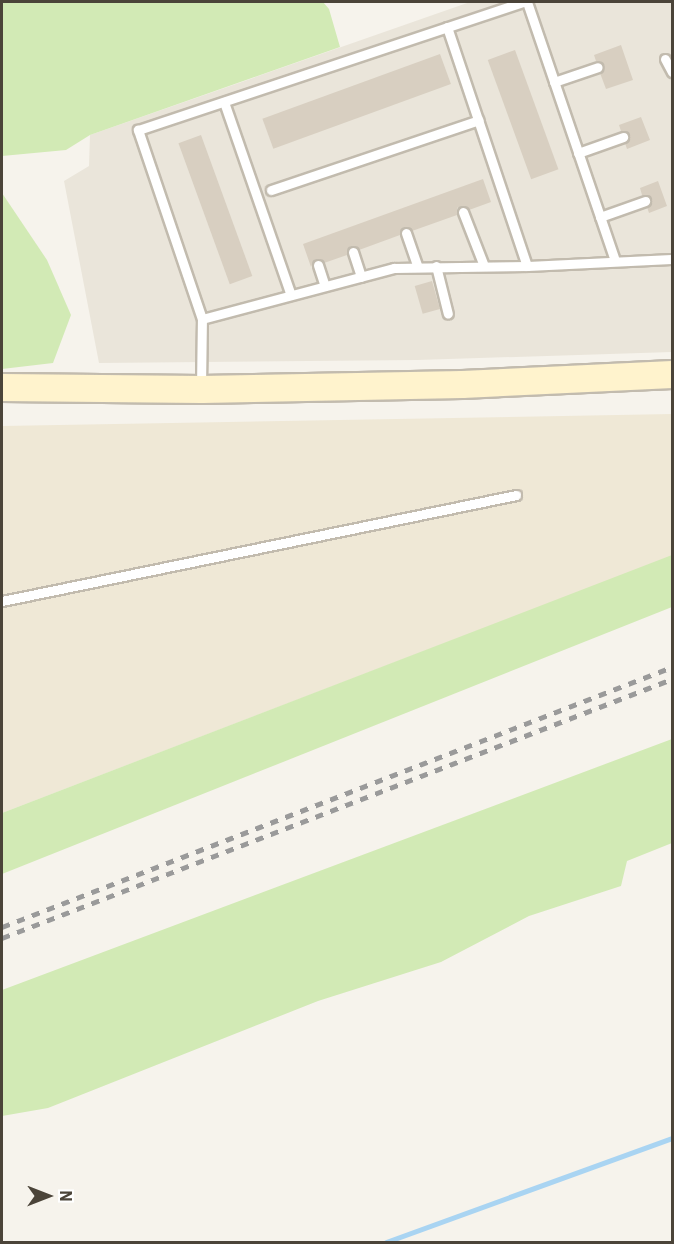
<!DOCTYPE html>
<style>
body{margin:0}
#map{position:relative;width:674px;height:1244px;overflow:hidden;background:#f6f3ec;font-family:"IBM Plex Sans",sans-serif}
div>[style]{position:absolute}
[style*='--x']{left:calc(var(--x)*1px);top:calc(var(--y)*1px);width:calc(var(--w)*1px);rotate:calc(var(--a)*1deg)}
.residential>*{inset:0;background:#eae5da}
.education>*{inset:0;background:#efe8d6}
.green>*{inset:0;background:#d2eab5}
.stream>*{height:5px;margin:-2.5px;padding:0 2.5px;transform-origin:2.5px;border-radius:2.5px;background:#a9d4f2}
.building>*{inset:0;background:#d8cfc1;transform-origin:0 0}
.roads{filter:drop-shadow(2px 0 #c2bbae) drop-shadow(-2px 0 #c2bbae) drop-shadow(0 2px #c2bbae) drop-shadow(0 -2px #c2bbae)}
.lane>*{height:9px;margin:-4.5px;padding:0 4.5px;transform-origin:4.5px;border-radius:4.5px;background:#fff}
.secondary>*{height:27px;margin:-13.5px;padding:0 13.5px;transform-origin:13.5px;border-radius:13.5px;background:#fff3cd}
.rail>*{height:4.5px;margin-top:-2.25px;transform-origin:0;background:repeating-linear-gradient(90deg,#9a9a9a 0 8px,transparent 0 16px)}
span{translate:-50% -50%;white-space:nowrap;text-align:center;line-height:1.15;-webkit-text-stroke:6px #fff;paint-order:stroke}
.frame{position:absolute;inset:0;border:3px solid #4b4439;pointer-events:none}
.north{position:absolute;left:18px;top:1166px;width:60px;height:60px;-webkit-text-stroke:4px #fff;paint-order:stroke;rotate:90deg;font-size:16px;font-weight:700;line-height:24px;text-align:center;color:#4b4439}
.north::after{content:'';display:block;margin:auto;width:21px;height:27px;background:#4b4439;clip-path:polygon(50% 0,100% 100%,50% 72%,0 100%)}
</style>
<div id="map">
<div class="residential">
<i style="clip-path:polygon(470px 2px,672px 2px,672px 352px,417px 360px,99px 363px,64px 181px,89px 166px,90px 135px)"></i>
</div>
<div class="education">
<i style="clip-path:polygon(672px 414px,672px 556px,2px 813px,2px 426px)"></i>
</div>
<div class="green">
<i style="clip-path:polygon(2px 2px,323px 2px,329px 9px,340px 47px,90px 135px,66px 150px,2px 156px)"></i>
<i style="clip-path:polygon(2px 193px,47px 260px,71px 315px,53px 363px,2px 369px)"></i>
<i style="clip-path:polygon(672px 555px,672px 607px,2px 874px,2px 813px)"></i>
<i style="clip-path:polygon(672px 739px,672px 843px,627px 861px,621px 886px,529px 916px,441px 962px,318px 1001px,48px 1108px,2px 1116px,2px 990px)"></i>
</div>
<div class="stream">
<i style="--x:386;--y:1242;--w:304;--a:-20"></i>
</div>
<div class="building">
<i style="clip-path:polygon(621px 45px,633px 80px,606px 89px,600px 73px,604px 69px,604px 64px,596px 61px,594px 55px)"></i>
<i style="left:515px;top:50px;width:127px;height:29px;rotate:70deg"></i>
<i style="left:440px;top:54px;width:32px;height:189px;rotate:70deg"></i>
<i style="clip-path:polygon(641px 117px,650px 140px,627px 149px,625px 143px,629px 134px,621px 131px,619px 125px)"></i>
<i style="left:201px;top:135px;width:150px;height:24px;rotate:70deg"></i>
<i style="clip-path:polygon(483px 179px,491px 202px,469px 210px,461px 206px,457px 208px,457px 215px,412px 231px,403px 227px,400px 235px,359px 250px,355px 246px,350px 246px,347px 255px,324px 263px,315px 259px,311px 267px,303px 244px)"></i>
<i style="clip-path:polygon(658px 181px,667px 206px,649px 213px,647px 207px,651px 203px,651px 198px,642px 195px,640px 188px)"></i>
<i style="left:432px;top:281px;width:29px;height:18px;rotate:74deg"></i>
</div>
<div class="roads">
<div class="lane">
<i style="--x:527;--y:2;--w:273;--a:71.2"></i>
<i style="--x:447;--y:27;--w:252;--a:71.5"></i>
<i style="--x:665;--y:59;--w:15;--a:62"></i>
<i style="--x:554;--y:82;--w:46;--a:-18.8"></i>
<i style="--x:224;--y:102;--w:204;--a:70.9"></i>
<i style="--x:578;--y:153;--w:48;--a:-19.6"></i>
<i style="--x:271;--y:190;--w:219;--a:-18.6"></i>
<i style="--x:463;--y:212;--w:58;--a:68.7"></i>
<i style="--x:600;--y:217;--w:48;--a:-19.6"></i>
<i style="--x:406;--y:233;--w:36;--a:71"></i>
<i style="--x:353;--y:252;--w:26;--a:72"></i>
<i style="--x:318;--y:265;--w:22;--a:72"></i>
<i style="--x:436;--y:266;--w:49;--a:76"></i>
<i style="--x:202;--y:319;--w:199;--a:-14.9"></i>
<i style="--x:394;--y:268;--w:133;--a:-0.9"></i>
<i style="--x:527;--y:266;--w:145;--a:-2.8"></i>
<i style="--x:201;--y:387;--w:68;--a:-89.2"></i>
<i style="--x:202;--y:319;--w:200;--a:-108.7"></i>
<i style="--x:138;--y:130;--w:406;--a:-18.4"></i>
<i style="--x:2;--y:601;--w:525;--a:-11.65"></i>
</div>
<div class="secondary">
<i style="--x:2;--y:387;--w:199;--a:0.6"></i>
<i style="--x:201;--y:389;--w:261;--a:-1.1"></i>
<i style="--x:462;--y:384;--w:210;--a:-2.7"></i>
</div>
</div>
<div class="rail">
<i style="--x:2;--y:927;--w:719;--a:-21.21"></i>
<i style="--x:2;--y:938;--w:718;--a:-21.13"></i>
</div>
<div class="frame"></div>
<div class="north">N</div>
</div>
